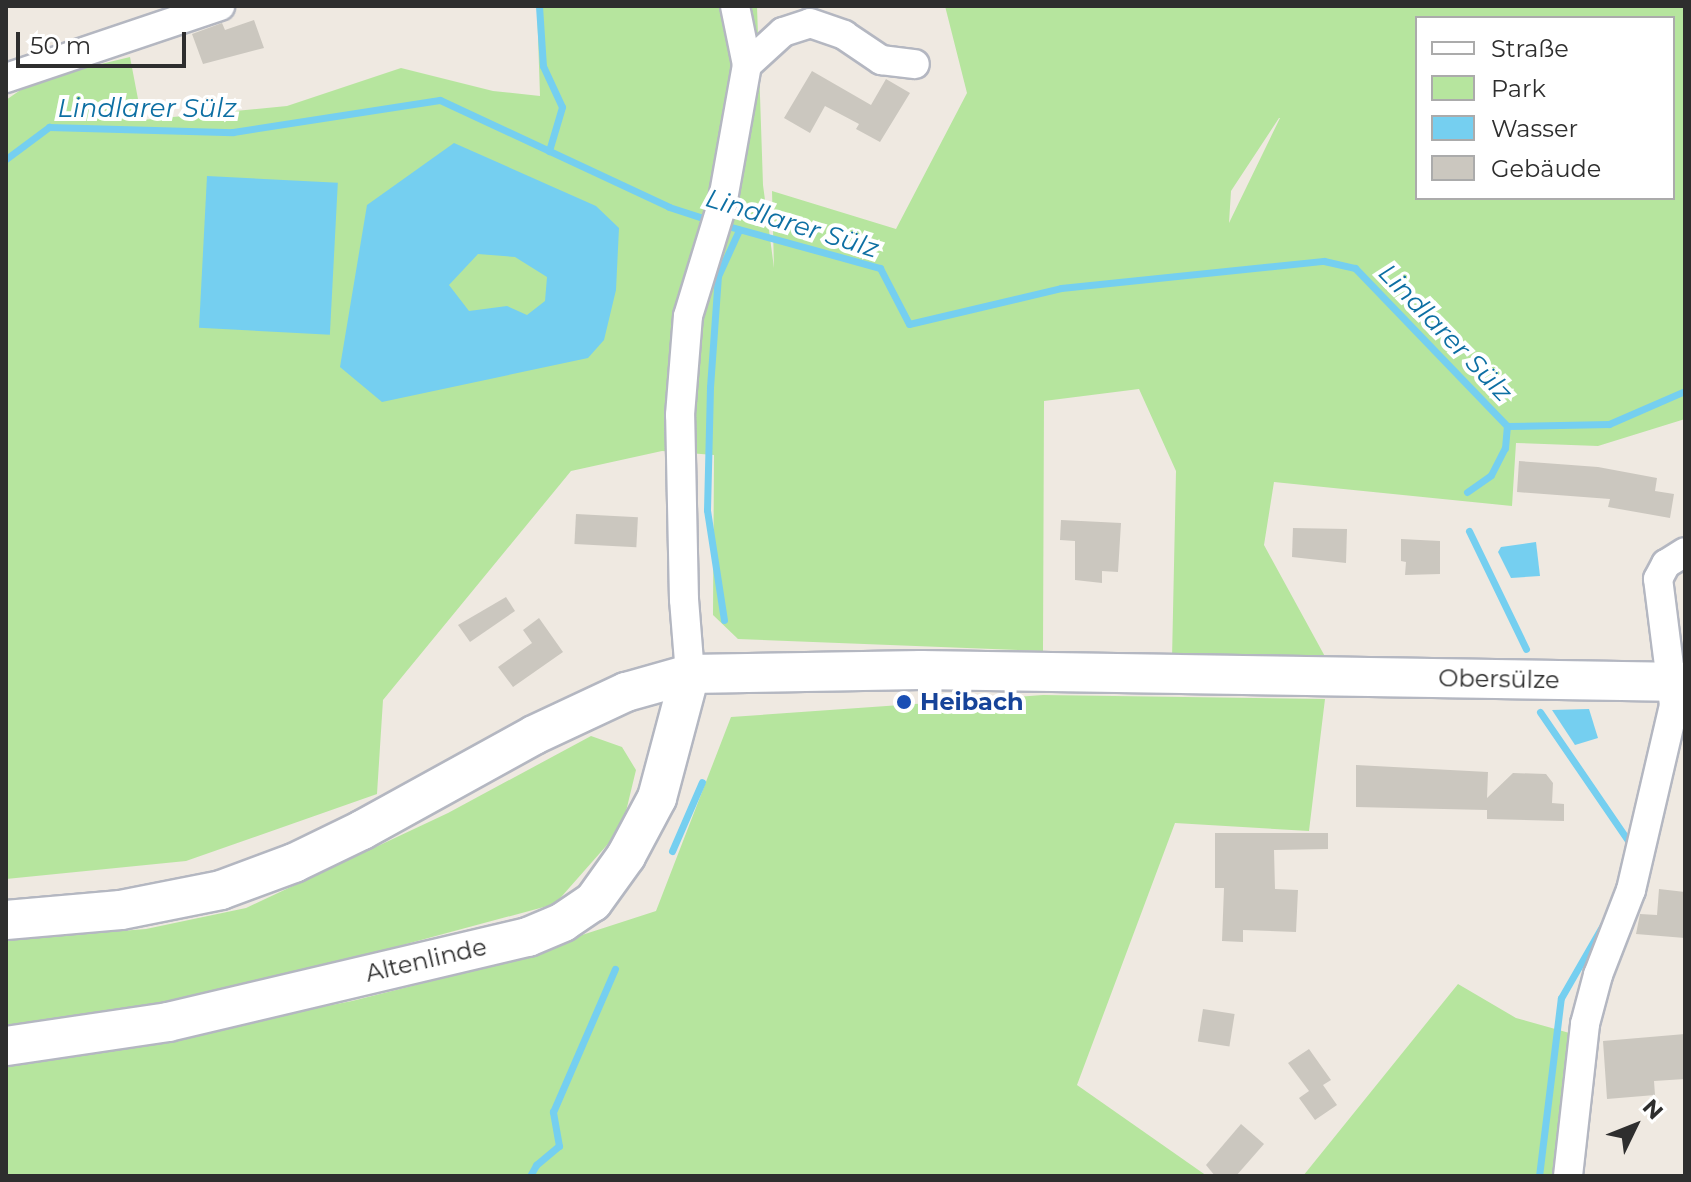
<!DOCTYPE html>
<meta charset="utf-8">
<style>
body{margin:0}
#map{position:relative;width:1691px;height:1182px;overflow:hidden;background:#efe9e1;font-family:Montserrat,sans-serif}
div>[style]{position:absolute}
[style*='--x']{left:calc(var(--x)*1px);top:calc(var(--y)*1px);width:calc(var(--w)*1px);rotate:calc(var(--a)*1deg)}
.green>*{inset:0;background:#b6e59e}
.water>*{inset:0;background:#75cff0;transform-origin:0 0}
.stream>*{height:7px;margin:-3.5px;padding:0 3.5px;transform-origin:3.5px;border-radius:3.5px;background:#75cff0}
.building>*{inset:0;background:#cbc7bf;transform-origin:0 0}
.roads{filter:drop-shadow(2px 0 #b4b7c1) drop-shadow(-2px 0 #b4b7c1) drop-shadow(0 2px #b4b7c1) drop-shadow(0 -2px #b4b7c1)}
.street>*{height:28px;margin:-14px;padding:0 14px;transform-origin:14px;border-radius:14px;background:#fff}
.secondary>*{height:38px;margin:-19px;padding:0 19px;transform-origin:19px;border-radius:19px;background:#fff}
.dots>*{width:22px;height:22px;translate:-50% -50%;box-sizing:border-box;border:4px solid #fff;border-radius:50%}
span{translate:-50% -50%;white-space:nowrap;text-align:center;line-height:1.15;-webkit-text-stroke:8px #fff;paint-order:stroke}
.street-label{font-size:24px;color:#2e2e2e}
.transit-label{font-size:24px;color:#164399;font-weight:700}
.left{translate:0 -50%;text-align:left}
.water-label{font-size:26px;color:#0d6fa3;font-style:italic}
.frame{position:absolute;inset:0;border:8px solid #2e2e2e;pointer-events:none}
.legend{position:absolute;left:1415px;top:16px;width:260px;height:184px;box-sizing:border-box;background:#fff;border:2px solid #ababab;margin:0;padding:10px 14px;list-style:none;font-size:24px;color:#2e2e2e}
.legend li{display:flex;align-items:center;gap:16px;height:40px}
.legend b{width:40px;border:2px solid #ababab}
.north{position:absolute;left:1595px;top:1086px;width:80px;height:80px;-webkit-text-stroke:6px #fff;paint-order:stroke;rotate:47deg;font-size:22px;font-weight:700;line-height:32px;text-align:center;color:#2e2e2e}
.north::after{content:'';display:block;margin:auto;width:28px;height:36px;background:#2e2e2e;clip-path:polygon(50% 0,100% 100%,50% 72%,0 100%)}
.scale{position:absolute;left:16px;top:32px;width:170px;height:36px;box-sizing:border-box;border:4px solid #2e2e2e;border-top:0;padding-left:10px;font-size:24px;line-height:28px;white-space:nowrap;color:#2e2e2e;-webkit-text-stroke:6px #fff;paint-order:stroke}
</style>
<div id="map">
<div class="green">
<i style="clip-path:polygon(evenodd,537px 6px,757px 6px,763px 185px,774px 268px,772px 191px,896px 229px,967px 93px,945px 6px,1685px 6px,1685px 419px,1598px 446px,1516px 443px,1512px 506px,1274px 482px,1264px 545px,1328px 662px,1172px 659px,1176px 471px,1139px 389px,1044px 401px,1043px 651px,738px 639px,713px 615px,714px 455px,662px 451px,571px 471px,383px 700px,377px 794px,186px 861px,6px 879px,6px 100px,35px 80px,130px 57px,142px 120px,287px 106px,401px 68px,493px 91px,540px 96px,537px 6px,1417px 18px,1673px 18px,1673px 198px,1417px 198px,1417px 18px,537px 6px,1279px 118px,1280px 118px,1229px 223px,1231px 191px,1279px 118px)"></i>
<i style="clip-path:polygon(1043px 695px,1325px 699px,1309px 831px,1175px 823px,1077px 1085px,1207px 1176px,6px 1176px,6px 1062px,71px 1057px,352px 1001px,468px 972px,656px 911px,731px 717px)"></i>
<i style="clip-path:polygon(591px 736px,622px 747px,636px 770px,622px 828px,555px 904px,235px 990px,36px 1025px,6px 1027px,6px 940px,146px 929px,246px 908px,448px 813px)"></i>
<i style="clip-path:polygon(1458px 984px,1516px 1018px,1573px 1034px,1553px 1176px,1303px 1176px)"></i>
</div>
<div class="water">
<i style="clip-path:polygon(evenodd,454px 143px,596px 206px,619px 228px,616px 290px,604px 340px,588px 358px,382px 402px,340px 367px,367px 205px,454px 143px,478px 254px,515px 257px,547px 277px,545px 301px,527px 315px,507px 306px,469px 311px,449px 285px,478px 254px)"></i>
<i style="left:207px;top:176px;width:131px;height:152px;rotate:3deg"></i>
<i style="clip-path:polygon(1536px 542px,1540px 576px,1511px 578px,1498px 552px,1501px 547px)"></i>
<i style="clip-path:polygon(1589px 709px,1598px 738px,1575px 745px,1552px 710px)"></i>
</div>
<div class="stream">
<i style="--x:539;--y:6;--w:60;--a:86.2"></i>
<i style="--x:543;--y:66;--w:45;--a:65.1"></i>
<i style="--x:562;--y:107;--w:46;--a:106.5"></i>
<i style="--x:6;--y:159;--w:54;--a:-36.7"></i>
<i style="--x:49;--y:127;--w:184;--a:1.6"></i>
<i style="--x:233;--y:132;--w:209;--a:-8.8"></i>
<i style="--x:440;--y:100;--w:253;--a:25"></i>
<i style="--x:669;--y:207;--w:45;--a:18"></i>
<i style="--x:724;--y:225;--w:162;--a:15.4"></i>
<i style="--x:880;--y:268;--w:63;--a:62.6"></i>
<i style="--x:909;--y:324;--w:156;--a:-13.3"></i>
<i style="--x:1061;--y:288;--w:264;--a:-5.9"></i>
<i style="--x:1324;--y:261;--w:32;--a:13"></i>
<i style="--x:1355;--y:268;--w:219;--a:46.1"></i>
<i style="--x:1507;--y:426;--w:102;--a:-1.1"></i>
<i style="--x:1609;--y:424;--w:83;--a:-23.5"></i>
<i style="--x:1467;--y:492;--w:29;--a:-35"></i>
<i style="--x:1491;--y:475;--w:30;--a:-63"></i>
<i style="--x:1505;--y:448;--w:22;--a:-85"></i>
<i style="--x:1469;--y:531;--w:131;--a:64.2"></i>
<i style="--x:724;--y:620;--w:111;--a:-98.8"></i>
<i style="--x:707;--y:510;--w:123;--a:-88.6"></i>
<i style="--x:710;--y:387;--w:111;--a:-85.9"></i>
<i style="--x:718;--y:276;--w:51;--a:-65.5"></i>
<i style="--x:1540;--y:712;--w:158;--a:55.6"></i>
<i style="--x:1629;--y:842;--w:5;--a:101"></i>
<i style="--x:672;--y:851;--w:75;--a:-66.5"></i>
<i style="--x:530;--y:1176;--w:13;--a:-61"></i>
<i style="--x:536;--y:1165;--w:30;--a:-40"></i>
<i style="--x:559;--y:1146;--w:35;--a:-100"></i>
<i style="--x:553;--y:1112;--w:156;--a:-66.6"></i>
<i style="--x:1539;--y:1176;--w:179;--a:-83"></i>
<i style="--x:1561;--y:998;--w:86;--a:-60.2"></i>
</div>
<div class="building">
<i style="clip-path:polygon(254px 20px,264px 48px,203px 64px,192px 34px,222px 23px,225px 30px)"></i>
<i style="clip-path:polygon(812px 71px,871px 105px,886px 79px,910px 93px,880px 142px,856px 129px,859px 124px,825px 106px,810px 133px,784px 118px)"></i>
<i style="clip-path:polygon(1519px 461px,1598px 467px,1657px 478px,1655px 491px,1674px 494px,1670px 518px,1608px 507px,1610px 499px,1517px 492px)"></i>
<i style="left:576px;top:514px;width:62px;height:30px;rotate:3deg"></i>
<i style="clip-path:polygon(1061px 520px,1121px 523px,1118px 572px,1102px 571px,1102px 583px,1075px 580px,1075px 541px,1060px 540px)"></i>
<i style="clip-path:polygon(1293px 528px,1347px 529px,1346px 563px,1292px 557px)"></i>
<i style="clip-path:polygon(1401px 539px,1440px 541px,1440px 574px,1405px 575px,1406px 562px,1401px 561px)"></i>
<i style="clip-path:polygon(506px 597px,515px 611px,470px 642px,458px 625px)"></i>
<i style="clip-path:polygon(539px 618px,563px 652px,513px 687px,498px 667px,532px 643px,523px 630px)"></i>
<i style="clip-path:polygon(1356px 765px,1488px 772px,1487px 798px,1513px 773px,1546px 774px,1553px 783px,1552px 803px,1564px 804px,1564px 821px,1487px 819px,1487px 810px,1356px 807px)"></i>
<i style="clip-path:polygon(1215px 833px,1328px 833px,1328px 849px,1274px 850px,1275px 889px,1298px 890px,1296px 932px,1243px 930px,1243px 942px,1222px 941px,1224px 888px,1215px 888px)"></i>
<i style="clip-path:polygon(1659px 889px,1685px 892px,1685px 938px,1636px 934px,1640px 914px,1657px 915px)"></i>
<i style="left:1203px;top:1009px;width:32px;height:33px;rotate:9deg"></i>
<i style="clip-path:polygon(1685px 1034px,1685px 1079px,1654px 1081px,1655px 1095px,1607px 1099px,1603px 1041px)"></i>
<i style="clip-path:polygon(1309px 1049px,1331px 1080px,1323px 1085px,1337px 1105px,1315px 1120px,1299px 1098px,1309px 1091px,1288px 1063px)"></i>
<i style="clip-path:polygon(1241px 1124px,1264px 1144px,1236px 1176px,1215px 1176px,1206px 1165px)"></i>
</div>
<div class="roads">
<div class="street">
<i style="--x:747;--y:65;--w:49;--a:-42.5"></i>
<i style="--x:783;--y:32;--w:28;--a:-18"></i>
<i style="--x:810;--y:23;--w:36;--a:19"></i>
<i style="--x:844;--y:35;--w:45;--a:34"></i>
<i style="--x:881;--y:60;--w:34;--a:7"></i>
<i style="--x:6;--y:78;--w:226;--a:-18.6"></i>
<i style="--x:690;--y:674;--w:74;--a:-94.6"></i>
<i style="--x:684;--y:600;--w:185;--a:-91.2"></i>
<i style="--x:680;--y:415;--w:99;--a:-85.4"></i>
<i style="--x:688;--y:316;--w:116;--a:-73"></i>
<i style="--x:722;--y:205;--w:142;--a:-79.9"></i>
<i style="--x:747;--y:65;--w:60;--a:-101.5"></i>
<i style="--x:1568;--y:1176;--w:153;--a:-83.6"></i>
<i style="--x:1585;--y:1024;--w:51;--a:-75.1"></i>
<i style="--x:1598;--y:975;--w:91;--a:-68.8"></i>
<i style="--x:1631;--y:890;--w:190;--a:-76.9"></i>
<i style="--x:1674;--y:705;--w:127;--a:-97.2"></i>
<i style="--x:1658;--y:579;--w:17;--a:-62"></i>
<i style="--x:1666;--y:564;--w:22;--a:-32"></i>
</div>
<div class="secondary">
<i style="--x:6;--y:920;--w:115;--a:-5"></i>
<i style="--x:121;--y:910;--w:102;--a:-11.3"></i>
<i style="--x:221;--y:890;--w:78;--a:-20.3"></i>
<i style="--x:294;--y:863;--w:76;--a:-25.9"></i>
<i style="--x:362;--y:830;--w:196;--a:-28.9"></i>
<i style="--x:534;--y:735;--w:102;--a:-25.1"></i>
<i style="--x:626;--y:692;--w:66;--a:-15.7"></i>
<i style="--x:690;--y:674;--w:231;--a:-1"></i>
<i style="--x:921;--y:670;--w:764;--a:0.9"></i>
<i style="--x:6;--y:1046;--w:164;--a:-8.4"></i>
<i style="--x:168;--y:1022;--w:370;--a:-13.3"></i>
<i style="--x:528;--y:937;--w:38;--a:-23"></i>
<i style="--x:563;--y:922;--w:36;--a:-34"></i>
<i style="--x:593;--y:902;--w:57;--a:-54.3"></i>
<i style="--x:626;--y:856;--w:66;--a:-61.9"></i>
<i style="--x:657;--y:798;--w:128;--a:-75.1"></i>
</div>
</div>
<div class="dots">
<i style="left:904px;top:702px;background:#1a4fb4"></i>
</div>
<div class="street-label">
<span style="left:1499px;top:679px;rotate:1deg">Obersülze</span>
<span style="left:426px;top:960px;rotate:-13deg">Altenlinde</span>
</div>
<div class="transit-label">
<span class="left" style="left:920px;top:702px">Heibach</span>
</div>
<div class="water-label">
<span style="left:147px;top:109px">Lindlarer Sülz</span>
<span style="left:792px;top:224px;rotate:17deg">Lindlarer Sülz</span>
<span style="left:1445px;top:333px;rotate:46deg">Lindlarer Sülz</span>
</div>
<div class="frame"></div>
<ul class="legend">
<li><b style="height:10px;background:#fff"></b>Straße</li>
<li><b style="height:22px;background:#b6e59e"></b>Park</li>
<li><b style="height:22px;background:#75cff0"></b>Wasser</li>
<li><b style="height:22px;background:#cbc7bf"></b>Gebäude</li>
</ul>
<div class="north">N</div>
<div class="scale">50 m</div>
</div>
